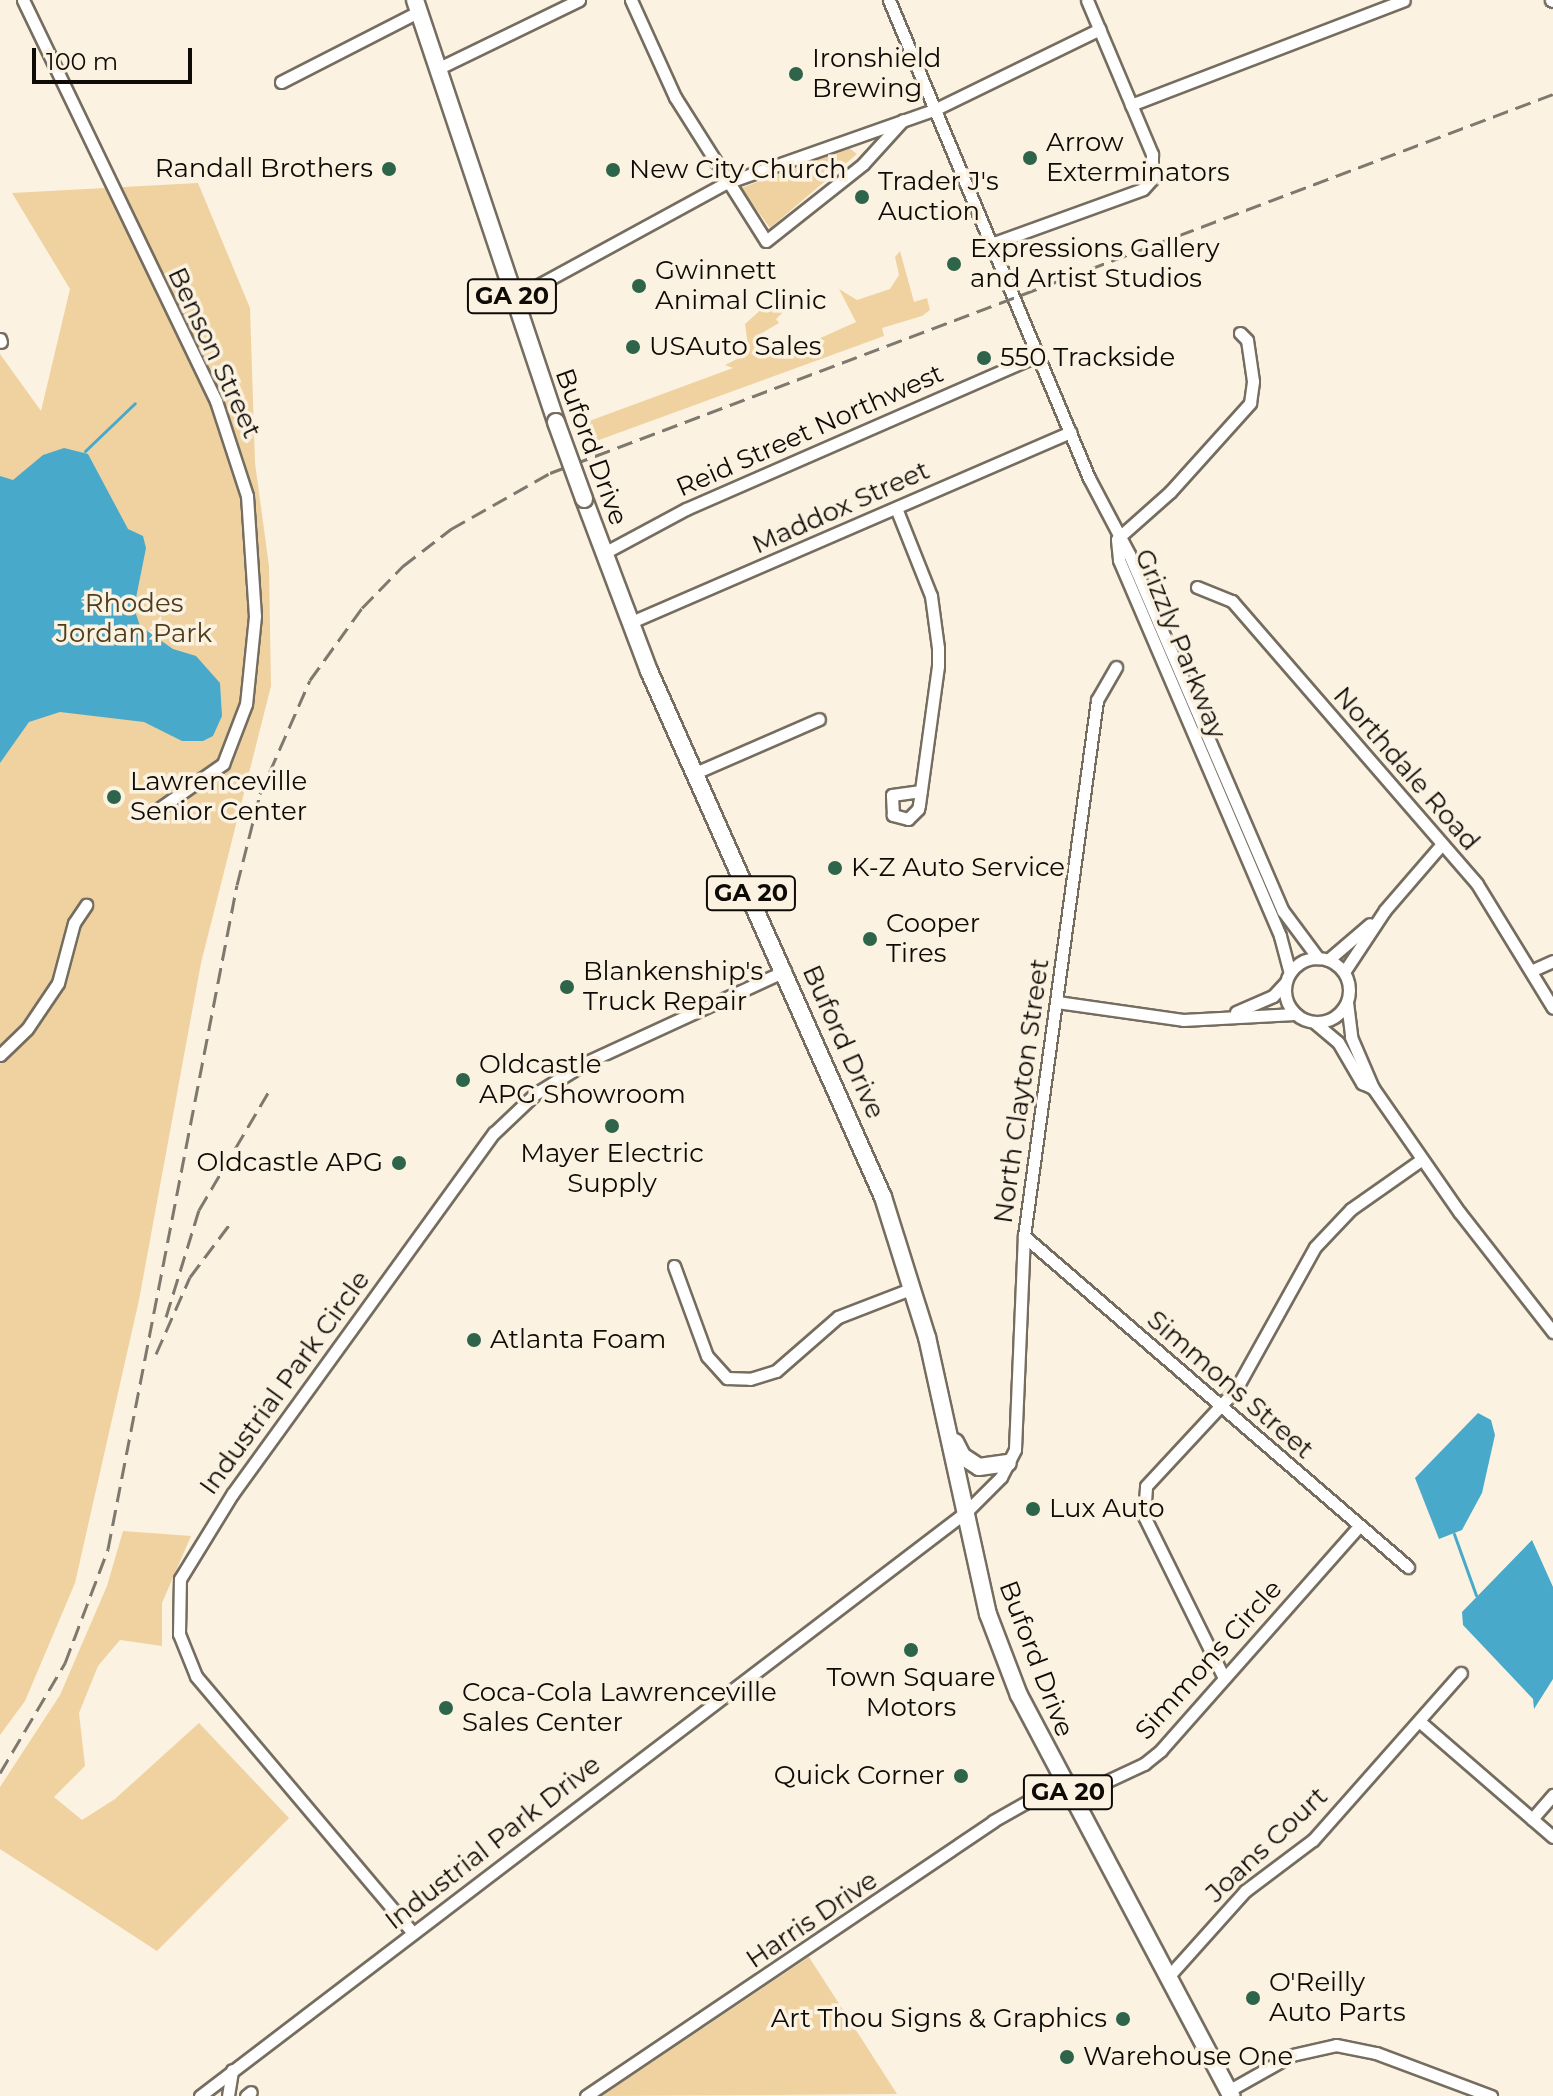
<!DOCTYPE html>
<style>
body{margin:0}
#map{position:relative;width:1553px;height:2096px;overflow:hidden;background:#fbf2e2;font-family:Montserrat,sans-serif}
div>[style]{position:absolute}
[style*='--x']{left:calc(var(--x)*1px);top:calc(var(--y)*1px);width:calc(var(--w)*1px);rotate:calc(var(--a)*1deg)}
.green>*{inset:0;background:#efd2a0}
.water>*{inset:0;background:#48a9ca}
.stream>*{height:3px;margin:-1.5px;padding:0 1.5px;transform-origin:1.5px;border-radius:1.5px;background:#48a9ca}
.roads{filter:drop-shadow(2px 0 #756d5f) drop-shadow(-2px 0 #756d5f) drop-shadow(0 2px #756d5f) drop-shadow(0 -2px #756d5f)}
.minor>*{height:11px;margin:-5.5px;padding:0 5.5px;transform-origin:5.5px;border-radius:5.5px;background:#fff}
.minor>.ring{margin:-5.5px;padding:0;box-sizing:content-box;background:none;border:11px solid #fff;border-radius:50%}
.highway>*{height:16px;margin:-8px;padding:0 8px;transform-origin:8px;border-radius:8px;background:#fff}
.rail>*{height:3px;margin-top:-1.5px;transform-origin:0;background:repeating-linear-gradient(90deg,#7e786e 0 16px,transparent 0 24px)}
.bridges{filter:drop-shadow(2px 0 #756d5f) drop-shadow(-2px 0 #756d5f) drop-shadow(0 2px #756d5f) drop-shadow(0 -2px #756d5f)}
.highway-bridge>*{height:16px;margin:-8px;padding:0 8px;transform-origin:8px;border-radius:8px;background:#fff}
.dots>*{width:22px;height:22px;translate:-50% -50%;box-sizing:border-box;border:4px solid #fbf2e2;border-radius:50%}
span{translate:-50% -50%;white-space:nowrap;text-align:center;line-height:1.15;-webkit-text-stroke:7px #fbf2e2;paint-order:stroke}
.shield-label span{padding:2px 6px;background:#fbf2e2;border:2px solid;border-radius:6px;-webkit-text-stroke-width:0}
.shield-label{font-size:24px;color:#0e0b06;font-weight:700}
.poi-label{font-size:26px;color:#0e0b06}
.left{translate:0 -50%;text-align:left}
.right{translate:-100% -50%;text-align:right}
.street-label{font-size:26px;color:#0e0b06}
.park-label{font-size:26px;color:#4d3d1d}
.scale{position:absolute;left:32px;top:48px;width:160px;height:36px;box-sizing:border-box;border:4px solid #0e0b06;border-top:0;padding-left:10px;font-size:24px;line-height:28px;white-space:nowrap;color:#0e0b06;-webkit-text-stroke:6px #fbf2e2;paint-order:stroke}
</style>
<div id="map">
<div class="green">
<i style="clip-path:polygon(849px 148px,857px 154px,770px 228px,741px 188px)"></i>
<i style="clip-path:polygon(198px 183px,250px 308px,255px 463px,269px 566px,271px 686px,201px 963px,139px 1300px,75px 1583px,25px 1701px,0 1735px,0 354px,41px 411px,70px 289px,12px 193px)"></i>
<i style="clip-path:polygon(900px 251px,914px 302px,927px 298px,930px 310px,922px 316px,882px 328px,884px 336px,588px 444px,581px 424px,733px 368px,725px 365px,749px 353px,745px 324px,764px 307px,783px 312px,776px 319px,779px 323px,755px 337px,761px 354px,785px 354px,856px 322px,839px 289px,857px 300px,890px 289px,899px 275px,895px 257px)"></i>
<i style="clip-path:polygon(123px 1531px,191px 1536px,162px 1603px,162px 1646px,120px 1640px,98px 1666px,79px 1713px,85px 1766px,54px 1797px,82px 1820px,115px 1799px,199px 1723px,289px 1818px,157px 1951px,0 1849px,0 1787px,60px 1695px,107px 1586px)"></i>
<i style="clip-path:polygon(809px 1957px,897px 2094px,602px 2096px)"></i>
</div>
<div class="water">
<i style="clip-path:polygon(64px 448px,88px 454px,128px 529px,143px 536px,146px 548px,134px 608px,140px 626px,173px 649px,196px 656px,220px 683px,222px 716px,213px 736px,203px 741px,182px 741px,144px 722px,60px 712px,29px 722px,0 763px,0 476px,13px 480px,43px 455px)"></i>
<i style="clip-path:polygon(1478px 1413px,1491px 1420px,1495px 1435px,1482px 1493px,1462px 1530px,1439px 1539px,1415px 1478px)"></i>
<i style="clip-path:polygon(1532px 1540px,1553px 1587px,1553px 1679px,1534px 1709px,1533px 1699px,1463px 1625px,1462px 1612px)"></i>
</div>
<div class="stream">
<i style="--x:85;--y:451;--w:69;--a:-43.8"></i>
<i style="--x:1454;--y:1534;--w:65;--a:70.2"></i>
</div>
<div class="roads">
<div class="minor">
<i style="--x:23;--y:0;--w:445;--a:64.3"></i>
<i style="--x:216;--y:401;--w:100;--a:71.9"></i>
<i style="--x:247;--y:496;--w:120;--a:86.2"></i>
<i style="--x:255;--y:616;--w:88;--a:95.8"></i>
<i style="--x:246;--y:704;--w:64;--a:111"></i>
<i style="--x:223;--y:764;--w:77;--a:145.1"></i>
<i style="--x:631;--y:0;--w:107;--a:65.6"></i>
<i style="--x:675;--y:97;--w:170;--a:57.7"></i>
<i style="--x:766;--y:241;--w:124;--a:-38.4"></i>
<i style="--x:863;--y:164;--w:59;--a:-47.7"></i>
<i style="--x:889;--y:0;--w:518;--a:67.3"></i>
<i style="--x:1089;--y:478;--w:86;--a:62.2"></i>
<i style="--x:1129;--y:554;--w:389;--a:66.7"></i>
<i style="--x:1283;--y:911;--w:59;--a:53.3"></i>
<i style="--x:1551;--y:0;--w:2;--a:27"></i>
<i style="--x:437;--y:69;--w:158;--a:-25.9"></i>
<i style="--x:281;--y:82;--w:154;--a:-27.1"></i>
<i style="--x:1131;--y:105;--w:292;--a:-21"></i>
<i style="--x:994;--y:243;--w:158;--a:-19.9"></i>
<i style="--x:1143;--y:189;--w:13;--a:-48"></i>
<i style="--x:1152;--y:179;--w:25;--a:-90"></i>
<i style="--x:1152;--y:154;--w:167;--a:-112.9"></i>
<i style="--x:513;--y:299;--w:243;--a:-28.6"></i>
<i style="--x:726;--y:183;--w:223;--a:-19.4"></i>
<i style="--x:936;--y:109;--w:182;--a:-26"></i>
<i style="--x:0;--y:339;--w:3;--a:72"></i>
<i style="--x:896;--y:508;--w:95;--a:68.3"></i>
<i style="--x:931;--y:596;--w:52;--a:82.3"></i>
<i style="--x:938;--y:648;--w:18;--a:90"></i>
<i style="--x:938;--y:666;--w:140;--a:97.8"></i>
<i style="--x:919;--y:805;--w:4;--a:104"></i>
<i style="--x:918;--y:809;--w:14;--a:135"></i>
<i style="--x:908;--y:819;--w:16;--a:-165"></i>
<i style="--x:893;--y:815;--w:20;--a:-93"></i>
<i style="--x:892;--y:795;--w:29;--a:-8"></i>
<i style="--x:1117;--y:539;--w:71;--a:-41.6"></i>
<i style="--x:1170;--y:492;--w:120;--a:-48"></i>
<i style="--x:1250;--y:403;--w:22;--a:-82"></i>
<i style="--x:1253;--y:381;--w:41;--a:-98.3"></i>
<i style="--x:1247;--y:340;--w:10;--a:-135"></i>
<i style="--x:1117;--y:540;--w:20;--a:84"></i>
<i style="--x:1119;--y:560;--w:409;--a:66.8"></i>
<i style="--x:1280;--y:936;--w:38;--a:75"></i>
<i style="--x:604;--y:553;--w:93;--a:-28.2"></i>
<i style="--x:686;--y:509;--w:384;--a:-23.6"></i>
<i style="--x:1197;--y:587;--w:38;--a:22"></i>
<i style="--x:1232;--y:601;--w:374;--a:49.1"></i>
<i style="--x:1477;--y:884;--w:145;--a:58.5"></i>
<i style="--x:629;--y:623;--w:481;--a:-23.4"></i>
<i style="--x:695;--y:773;--w:135;--a:-23.5"></i>
<i class="ring" style="left:1285px;top:958px;width:53px;height:53px"></i>
<i style="--x:1328;--y:960;--w:55;--a:-40.6"></i>
<i style="--x:1533;--y:970;--w:22;--a:-24"></i>
<i style="--x:1344;--y:972;--w:74;--a:-56.5"></i>
<i style="--x:1385;--y:910;--w:87;--a:-49.2"></i>
<i style="--x:1057;--y:1002;--w:127;--a:8.1"></i>
<i style="--x:1183;--y:1020;--w:112;--a:-3.1"></i>
<i style="--x:1347;--y:1002;--w:35;--a:83"></i>
<i style="--x:1351;--y:1037;--w:56;--a:66.7"></i>
<i style="--x:1373;--y:1088;--w:152;--a:55.2"></i>
<i style="--x:1460;--y:1213;--w:151;--a:52"></i>
<i style="--x:1236;--y:1012;--w:40;--a:-23.4"></i>
<i style="--x:1273;--y:996;--w:18;--a:-47"></i>
<i style="--x:1314;--y:1022;--w:31;--a:40"></i>
<i style="--x:1338;--y:1042;--w:48;--a:59.7"></i>
<i style="--x:1362;--y:1083;--w:12;--a:24"></i>
<i style="--x:0;--y:1055;--w:37;--a:-44"></i>
<i style="--x:27;--y:1029;--w:55;--a:-56"></i>
<i style="--x:58;--y:983;--w:62;--a:-75.1"></i>
<i style="--x:74;--y:923;--w:22;--a:-56"></i>
<i style="--x:1024;--y:1236;--w:507;--a:40.76"></i>
<i style="--x:674;--y:1266;--w:96;--a:69.9"></i>
<i style="--x:707;--y:1356;--w:30;--a:48"></i>
<i style="--x:727;--y:1378;--w:23;--a:2"></i>
<i style="--x:750;--y:1379;--w:27;--a:-17"></i>
<i style="--x:776;--y:1371;--w:82;--a:-41.1"></i>
<i style="--x:838;--y:1317;--w:80;--a:-21.1"></i>
<i style="--x:1224;--y:1678;--w:181;--a:-116.3"></i>
<i style="--x:1144;--y:1516;--w:30;--a:-86"></i>
<i style="--x:1146;--y:1486;--w:132;--a:-47.1"></i>
<i style="--x:1236;--y:1389;--w:162;--a:-60.9"></i>
<i style="--x:1315;--y:1247;--w:52;--a:-46.5"></i>
<i style="--x:1351;--y:1209;--w:85;--a:-35"></i>
<i style="--x:1419;--y:1721;--w:177;--a:40.9"></i>
<i style="--x:1071;--y:1798;--w:81;--a:-25"></i>
<i style="--x:1144;--y:1764;--w:22;--a:-39"></i>
<i style="--x:1161;--y:1750;--w:299;--a:-48.5"></i>
<i style="--x:1532;--y:1819;--w:32;--a:-49"></i>
<i style="--x:413;--y:1933;--w:336;--a:-130.2"></i>
<i style="--x:196;--y:1676;--w:45;--a:-112"></i>
<i style="--x:179;--y:1634;--w:55;--a:-89"></i>
<i style="--x:180;--y:1579;--w:101;--a:-58.4"></i>
<i style="--x:233;--y:1493;--w:445;--a:-54.1"></i>
<i style="--x:494;--y:1133;--w:57;--a:-43.6"></i>
<i style="--x:535;--y:1094;--w:61;--a:-31.6"></i>
<i style="--x:587;--y:1062;--w:218;--a:-24.7"></i>
<i style="--x:1167;--y:1978;--w:117;--a:-48.1"></i>
<i style="--x:1245;--y:1891;--w:85;--a:-36.9"></i>
<i style="--x:1313;--y:1840;--w:223;--a:-48.5"></i>
<i style="--x:1228;--y:2091;--w:73;--a:-29.4"></i>
<i style="--x:1292;--y:2055;--w:45;--a:-12.8"></i>
<i style="--x:1336;--y:2045;--w:41;--a:11.3"></i>
<i style="--x:1376;--y:2053;--w:123;--a:20.5"></i>
<i style="--x:200;--y:2096;--w:965;--a:-37.33"></i>
<i style="--x:967;--y:1511;--w:48;--a:-45"></i>
<i style="--x:1001;--y:1477;--w:31;--a:-63"></i>
<i style="--x:1015;--y:1449;--w:213;--a:-87.6"></i>
<i style="--x:1024;--y:1236;--w:541;--a:-82.24"></i>
<i style="--x:1097;--y:700;--w:38;--a:-60"></i>
<i style="--x:228;--y:2096;--w:26;--a:-81"></i>
<i style="--x:246;--y:2096;--w:6;--a:-39"></i>
<i style="--x:586;--y:2096;--w:491;--a:-34"></i>
<i style="--x:993;--y:1821;--w:79;--a:-29.5"></i>
</div>
<div class="highway">
<i style="--x:415;--y:0;--w:445;--a:71.5"></i>
<i style="--x:584;--y:499;--w:184;--a:69.3"></i>
<i style="--x:649;--y:671;--w:576;--a:66.02"></i>
<i style="--x:883;--y:1197;--w:147;--a:72.6"></i>
<i style="--x:927;--y:1337;--w:284;--a:77.6"></i>
<i style="--x:988;--y:1614;--w:87;--a:69.1"></i>
<i style="--x:1019;--y:1695;--w:454;--a:62.1"></i>
<i style="--x:955;--y:1442;--w:16;--a:63"></i>
<i style="--x:962;--y:1456;--w:20;--a:33"></i>
<i style="--x:979;--y:1467;--w:29;--a:-8"></i>
</div>
</div>
<div class="rail">
<i style="--x:166;--y:1317;--w:112;--a:-72.9"></i>
<i style="--x:199;--y:1210;--w:136;--a:-59.5"></i>
<i style="--x:156;--y:1354;--w:84;--a:-66.2"></i>
<i style="--x:190;--y:1277;--w:65;--a:-53.1"></i>
<i style="--x:0;--y:1773;--w:128;--a:-59.4"></i>
<i style="--x:65;--y:1663;--w:122;--a:-69.3"></i>
<i style="--x:108;--y:1549;--w:676;--a:-79.01"></i>
<i style="--x:237;--y:885;--w:94;--a:-75.8"></i>
<i style="--x:260;--y:794;--w:124;--a:-66.3"></i>
<i style="--x:310;--y:680;--w:89;--a:-54.2"></i>
<i style="--x:362;--y:608;--w:59;--a:-45.7"></i>
<i style="--x:403;--y:566;--w:61;--a:-37.6"></i>
<i style="--x:451;--y:529;--w:114;--a:-29.5"></i>
<i style="--x:550;--y:473;--w:1072;--a:-20.7"></i>
</div>
<div class="bridges">
<div class="highway-bridge">
<i style="--x:556;--y:422;--w:82;--a:70"></i>
</div>
</div>
<div class="dots">
<i style="left:796px;top:74px;background:#2d644a"></i>
<i style="left:1030px;top:158px;background:#2d644a"></i>
<i style="left:389px;top:169px;background:#2d644a"></i>
<i style="left:613px;top:170px;background:#2d644a"></i>
<i style="left:862px;top:197px;background:#2d644a"></i>
<i style="left:954px;top:264px;background:#2d644a"></i>
<i style="left:639px;top:286px;background:#2d644a"></i>
<i style="left:633px;top:347px;background:#2d644a"></i>
<i style="left:984px;top:358px;background:#2d644a"></i>
<i style="left:114px;top:797px;background:#2d644a"></i>
<i style="left:835px;top:868px;background:#2d644a"></i>
<i style="left:870px;top:939px;background:#2d644a"></i>
<i style="left:567px;top:987px;background:#2d644a"></i>
<i style="left:463px;top:1080px;background:#2d644a"></i>
<i style="left:612px;top:1126px;background:#2d644a"></i>
<i style="left:399px;top:1163px;background:#2d644a"></i>
<i style="left:474px;top:1340px;background:#2d644a"></i>
<i style="left:1033px;top:1509px;background:#2d644a"></i>
<i style="left:911px;top:1650px;background:#2d644a"></i>
<i style="left:446px;top:1708px;background:#2d644a"></i>
<i style="left:961px;top:1776px;background:#2d644a"></i>
<i style="left:1253px;top:1998px;background:#2d644a"></i>
<i style="left:1123px;top:2019px;background:#2d644a"></i>
<i style="left:1067px;top:2057px;background:#2d644a"></i>
</div>
<div class="shield-label">
<span style="left:512px;top:296px">GA 20</span>
<span style="left:751px;top:893px">GA 20</span>
<span style="left:1068px;top:1792px">GA 20</span>
</div>
<div class="poi-label">
<span class="left" style="left:812px;top:74px">Ironshield<br>Brewing</span>
<span class="left" style="left:1046px;top:158px">Arrow<br>Exterminators</span>
<span class="right" style="left:373px;top:169px">Randall Brothers</span>
<span class="left" style="left:629px;top:170px">New City Church</span>
<span class="left" style="left:878px;top:197px">Trader J's<br>Auction</span>
<span class="left" style="left:970px;top:264px">Expressions Gallery<br>and Artist Studios</span>
<span class="left" style="left:655px;top:286px">Gwinnett<br>Animal Clinic</span>
<span class="left" style="left:649px;top:347px">USAuto Sales</span>
<span class="left" style="left:1000px;top:358px">550 Trackside</span>
<span class="left" style="left:130px;top:797px">Lawrenceville<br>Senior Center</span>
<span class="left" style="left:851px;top:868px">K-Z Auto Service</span>
<span class="left" style="left:886px;top:939px">Cooper<br>Tires</span>
<span class="left" style="left:583px;top:987px">Blankenship's<br>Truck Repair</span>
<span class="left" style="left:479px;top:1080px">Oldcastle<br>APG Showroom</span>
<span style="left:612px;top:1169px">Mayer Electric<br>Supply</span>
<span class="right" style="left:383px;top:1163px">Oldcastle APG</span>
<span class="left" style="left:490px;top:1340px">Atlanta Foam</span>
<span class="left" style="left:1049px;top:1509px">Lux Auto</span>
<span style="left:911px;top:1693px">Town Square<br>Motors</span>
<span class="left" style="left:462px;top:1708px">Coca-Cola Lawrenceville<br>Sales Center</span>
<span class="right" style="left:945px;top:1776px">Quick Corner</span>
<span class="left" style="left:1269px;top:1998px">O'Reilly<br>Auto Parts</span>
<span class="right" style="left:1107px;top:2019px">Art Thou Signs &amp; Graphics</span>
<span class="left" style="left:1083px;top:2057px">Warehouse One</span>
</div>
<div class="street-label">
<span style="left:214px;top:353px;rotate:65deg">Benson Street</span>
<span style="left:810px;top:431px;rotate:-24deg">Reid Street Northwest</span>
<span style="left:591px;top:447px;rotate:70deg">Buford Drive</span>
<span style="left:841px;top:508px;rotate:-24deg">Maddox Street</span>
<span style="left:1180px;top:644px;rotate:68deg">Grizzly Parkway</span>
<span style="left:1406px;top:769px;rotate:49deg">Northdale Road</span>
<span style="left:843px;top:1042px;rotate:66deg">Buford Drive</span>
<span style="left:1022px;top:1091px;rotate:-82deg">North Clayton Street</span>
<span style="left:285px;top:1383px;rotate:-54deg">Industrial Park Circle</span>
<span style="left:1230px;top:1385px;rotate:41deg">Simmons Street</span>
<span style="left:1036px;top:1659px;rotate:69deg">Buford Drive</span>
<span style="left:1209px;top:1660px;rotate:-48deg">Simmons Circle</span>
<span style="left:493px;top:1843px;rotate:-38deg">Industrial Park Drive</span>
<span style="left:1267px;top:1845px;rotate:-43deg">Joans Court</span>
<span style="left:812px;top:1920px;rotate:-34deg">Harris Drive</span>
</div>
<div class="park-label">
<span style="left:134px;top:619px">Rhodes<br>Jordan Park</span>
</div>
<div class="scale">100 m</div>
</div>
